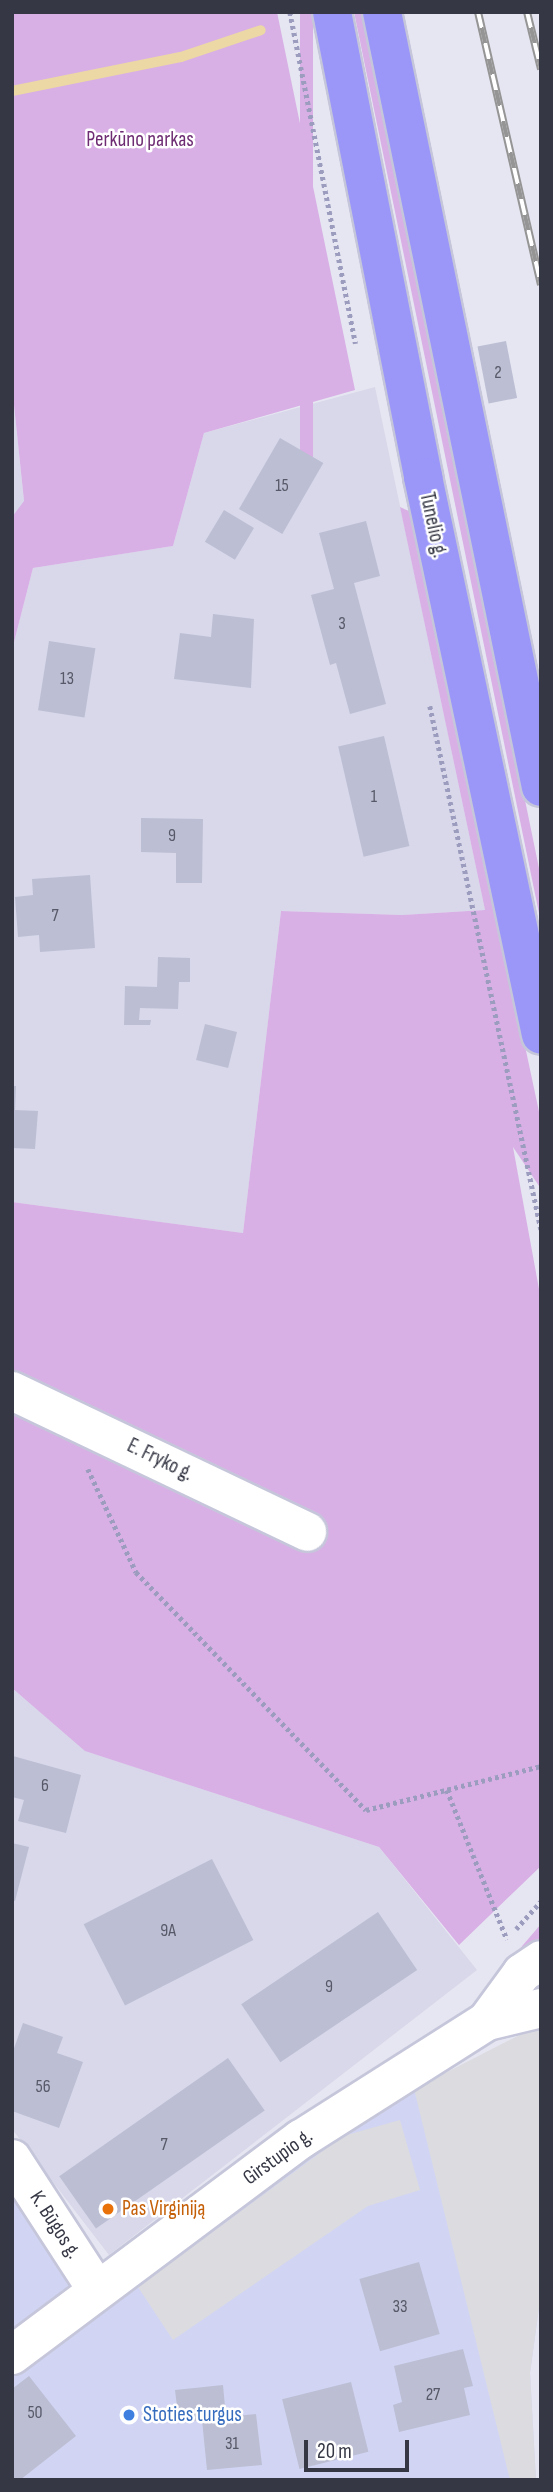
<!DOCTYPE html>
<meta charset="utf-8">
<style>
body{margin:0}
#map{position:relative;width:553px;height:2492px;overflow:hidden;background:#e6e6f2;font-family:"Sofia Sans Condensed",sans-serif}
div>[style]{position:absolute}
[style*='--x']{left:calc(var(--x)*1px);top:calc(var(--y)*1px);width:calc(var(--w)*1px);rotate:calc(var(--a)*1deg)}
.residential>*{inset:0;background:#d8d8ea}
.commercial>*{inset:0;background:#d1d5f3}
.green>*{inset:0;background:#d8b0e5;transform-origin:0 0}
.parking>*{inset:0;background:#dbdbe0}
.stream>*{height:10px;margin:-5px;padding:0 5px;transform-origin:5px;border-radius:5px;background:#ecd8a4}
.building>*{inset:0;background:#bcbed3;transform-origin:0 0}
.path>*{height:4.5px;margin-top:-2.25px;transform-origin:0;background:repeating-linear-gradient(90deg,#9b9cbe 0 3.5px,transparent 0 7px)}
.roads{filter:drop-shadow(2px 0 #c6c6db) drop-shadow(-2px 0 #c6c6db) drop-shadow(0 2px #c6c6db) drop-shadow(0 -2px #c6c6db)}
.minor>*{height:38px;margin:-19px;padding:0 19px;transform-origin:19px;border-radius:19px;background:#fff}
.major>*{height:38px;margin:-19px;padding:0 19px;transform-origin:19px;border-radius:19px;background:#9a97f9}
.rail>*{height:8px;margin-top:-4px;transform-origin:0;background:repeating-linear-gradient(90deg,#fff 0 16px,#959595 0 32px);box-sizing:border-box;border-block:2px solid #959595}
.dots>*{width:19px;height:19px;translate:-50% -50%;box-sizing:border-box;border:4px solid #fff;border-radius:50%}
span{translate:-50% -50%;white-space:nowrap;text-align:center;line-height:1.15;-webkit-text-stroke:5px #fff;paint-order:stroke}
.number-label{font-size:18px;color:#575968}
.number-label span{-webkit-text-stroke-width:0}
.park-label{font-size:21px;color:#6e2c73}
.street-label{font-size:21px;color:#353744}
.food-label{font-size:21px;color:#c56008}
.left{translate:0 -50%;text-align:left}
.shop-label{font-size:21px;color:#366cbe}
.frame{position:absolute;inset:0;border:14px solid #353744;pointer-events:none}
.scale{position:absolute;left:304px;top:2440px;width:105px;height:32px;box-sizing:border-box;border:4px solid #353744;border-top:0;padding-left:9px;font-size:21px;line-height:24px;white-space:nowrap;color:#353744;-webkit-text-stroke:5px #fff;paint-order:stroke}
</style>
<div id="map">
<div class="residential">
<i style="clip-path:polygon(12px 386px,24px 502px,12px 517px)"></i>
<i style="clip-path:polygon(375px 387px,485px 910px,402px 915px,281px 911px,243px 1233px,12px 1202px,12px 650px,33px 568px,173px 546px,204px 433px)"></i>
<i style="clip-path:polygon(12px 1688px,86px 1751px,379px 1847px,477px 1970px,109px 2255px,12px 2129px)"></i>
</div>
<div class="commercial">
<i style="clip-path:polygon(414px 2089px,541px 2293px,530px 2373px,536px 2480px,12px 2480px,12px 2196px,84px 2310px)"></i>
</div>
<div class="green">
<i style="clip-path:polygon(12px 12px,277px 12px,355px 390px,204px 433px,173px 546px,33px 568px,12px 650px,12px 517px,24px 501px,12px 386px)"></i>
<i style="left:300px;top:12px;width:13px;height:468px"></i>
<i style="clip-path:polygon(354px 12px,362px 12px,398px 182px,541px 878px,541px 923px)"></i>
<i style="clip-path:polygon(400px 507px,411px 512px,541px 1121px,541px 1189px,513px 1147px,541px 1300px,541px 1866px,459px 1945px,379px 1847px,85px 1751px,12px 1688px,12px 1202px,243px 1233px,281px 911px,402px 915px,485px 910px)"></i>
<i style="clip-path:polygon(541px 1924px,541px 1941px,522px 1955px,517px 1952px)"></i>
</div>
<div class="parking">
<i style="clip-path:polygon(541px 2024px,541px 2293px,530px 2373px,536px 2480px,510px 2480px,414px 2089px)"></i>
<i style="clip-path:polygon(400px 2120px,420px 2190px,368px 2206px,173px 2340px,138px 2287px,343px 2136px)"></i>
</div>
<div class="stream">
<i style="--x:12;--y:91;--w:172;--a:-11.4"></i>
<i style="--x:181;--y:57;--w:84;--a:-18.6"></i>
</div>
<div class="building">
<i style="left:506px;top:341px;width:58px;height:29px;rotate:79deg"></i>
<i style="left:280px;top:438px;width:50px;height:82px;rotate:30deg"></i>
<i style="left:224px;top:510px;width:35px;height:37px;rotate:31deg"></i>
<i style="clip-path:polygon(366px 521px,380px 576px,354px 583px,386px 704px,350px 714px,336px 663px,330px 665px,311px 595px,334px 589px,319px 533px)"></i>
<i style="clip-path:polygon(213px 614px,254px 619px,251px 688px,174px 679px,180px 633px,211px 637px)"></i>
<i style="left:49px;top:641px;width:47px;height:70px;rotate:9deg"></i>
<i style="left:384px;top:736px;width:113px;height:47px;rotate:77deg"></i>
<i style="clip-path:polygon(141px 818px,203px 819px,202px 883px,176px 883px,176px 853px,141px 852px)"></i>
<i style="clip-path:polygon(90px 875px,95px 948px,40px 952px,39px 935px,18px 937px,15px 897px,33px 895px,32px 879px)"></i>
<i style="clip-path:polygon(158px 957px,190px 958px,190px 982px,179px 982px,178px 1009px,140px 1008px,139px 1020px,151px 1020px,150px 1025px,124px 1025px,125px 986px,157px 987px)"></i>
<i style="left:205px;top:1024px;width:33px;height:37px;rotate:14deg"></i>
<i style="clip-path:polygon(12px 1086px,16px 1086px,15px 1110px,38px 1111px,35px 1149px,12px 1148px)"></i>
<i style="clip-path:polygon(13px 1756px,81px 1775px,66px 1833px,18px 1821px,24px 1800px,12px 1797px)"></i>
<i style="clip-path:polygon(12px 1843px,29px 1847px,15px 1901px,12px 1900px)"></i>
<i style="left:212px;top:1859px;width:91px;height:144px;rotate:63deg"></i>
<i style="left:378px;top:1912px;width:70px;height:165px;rotate:56deg"></i>
<i style="clip-path:polygon(23px 2023px,63px 2037px,57px 2053px,83px 2062px,59px 2128px,12px 2111px,12px 2054px)"></i>
<i style="left:228px;top:2058px;width:64px;height:206px;rotate:55deg"></i>
<i style="left:419px;top:2262px;width:75px;height:62px;rotate:74deg"></i>
<i style="clip-path:polygon(463px 2349px,473px 2386px,464px 2388px,470px 2415px,399px 2432px,393px 2405px,402px 2402px,394px 2366px)"></i>
<i style="clip-path:polygon(29px 2376px,76px 2436px,20px 2480px,12px 2480px,12px 2389px)"></i>
<i style="left:351px;top:2382px;width:72px;height:71px;rotate:76deg"></i>
<i style="clip-path:polygon(223px 2385px,226px 2417px,256px 2414px,262px 2465px,207px 2470px,202px 2420px,179px 2423px,175px 2390px)"></i>
</div>
<div class="path">
<i style="--x:290;--y:12;--w:338;--a:78.8"></i>
<i style="--x:430;--y:706;--w:535;--a:78.02"></i>
<i style="--x:88;--y:1469;--w:114;--a:65"></i>
<i style="--x:136;--y:1572;--w:331;--a:46"></i>
<i style="--x:366;--y:1810;--w:180;--a:-14.1"></i>
<i style="--x:447;--y:1790;--w:161;--a:68.1"></i>
<i style="--x:516;--y:1929;--w:38;--a:-48"></i>
</div>
<div class="roads">
<div class="minor">
<i style="--x:12;--y:1391;--w:327;--a:25.5"></i>
<i style="--x:487;--y:2021;--w:56;--a:-13.5"></i>
<i style="--x:12;--y:2159;--w:156;--a:57"></i>
<i style="--x:12;--y:2355;--w:361;--a:-36.8"></i>
<i style="--x:301;--y:2139;--w:220;--a:-32.4"></i>
<i style="--x:487;--y:2021;--w:59;--a:-53.9"></i>
<i style="--x:522;--y:1973;--w:23;--a:-34"></i>
</div>
<div class="major">
<i style="--x:332;--y:12;--w:474;--a:78.9"></i>
<i style="--x:423;--y:477;--w:570;--a:78.06"></i>
<i style="--x:382;--y:12;--w:791;--a:78.41"></i>
</div>
</div>
<div class="rail">
<i style="--x:478;--y:12;--w:280;--a:77"></i>
<i style="--x:527;--y:12;--w:59;--a:76.2"></i>
</div>
<div class="dots">
<i style="left:108px;top:2209px;background:#e8710a"></i>
<i style="left:129px;top:2415px;background:#3f7fe0"></i>
</div>
<div class="number-label">
<span style="left:498px;top:373px">2</span>
<span style="left:282px;top:486px">15</span>
<span style="left:342px;top:624px">3</span>
<span style="left:67px;top:679px">13</span>
<span style="left:374px;top:797px">1</span>
<span style="left:172px;top:836px">9</span>
<span style="left:55px;top:916px">7</span>
<span style="left:45px;top:1786px">6</span>
<span style="left:168px;top:1931px">9A</span>
<span style="left:329px;top:1987px">9</span>
<span style="left:43px;top:2087px">56</span>
<span style="left:164px;top:2145px">7</span>
<span style="left:400px;top:2307px">33</span>
<span style="left:433px;top:2395px">27</span>
<span style="left:35px;top:2413px">50</span>
<span style="left:232px;top:2444px">31</span>
</div>
<div class="park-label">
<span style="left:140px;top:140px">Perkūno parkas</span>
</div>
<div class="street-label">
<span style="left:433px;top:525px;rotate:78deg">Tunelio g.</span>
<span style="left:160px;top:1460px;rotate:26deg">E. Fryko g.</span>
<span style="left:278px;top:2157px;rotate:-36deg">Girstupio g.</span>
<span style="left:55px;top:2225px;rotate:57deg">K. Būgos g.</span>
</div>
<div class="food-label">
<span class="left" style="left:122px;top:2209px">Pas Virginiją</span>
</div>
<div class="shop-label">
<span class="left" style="left:143px;top:2415px">Stoties turgus</span>
</div>
<div class="frame"></div>
<div class="scale">20 m</div>
</div>
